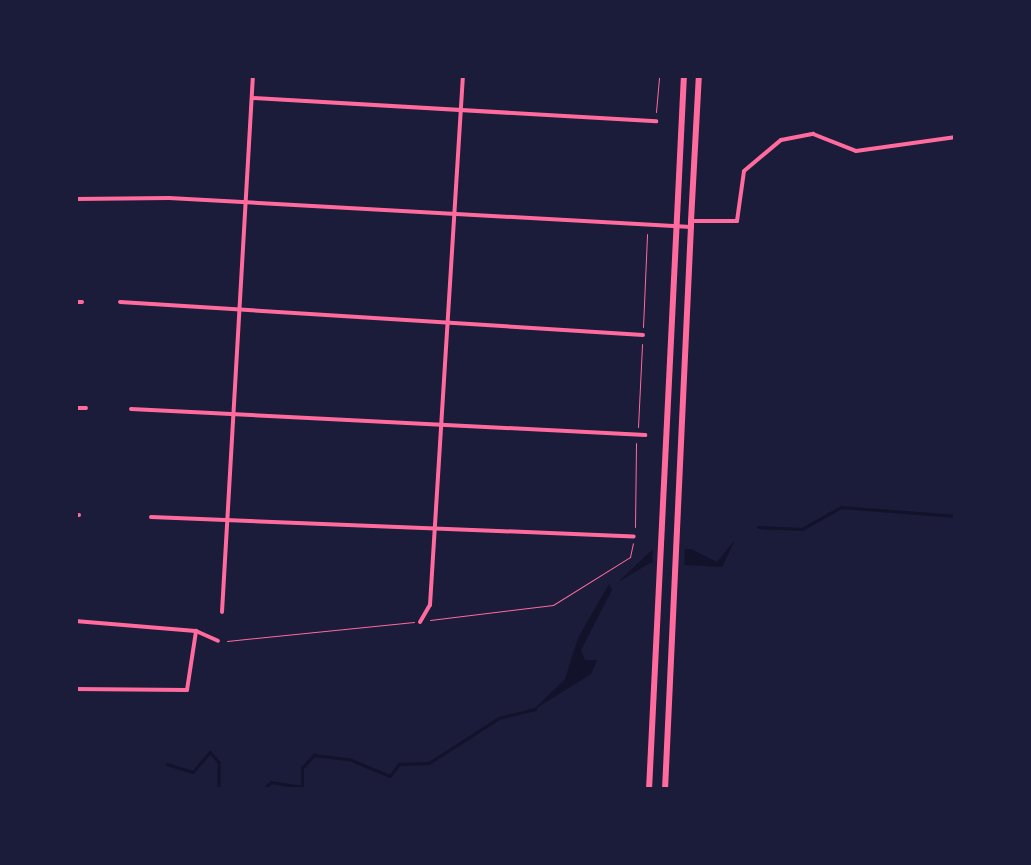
<!DOCTYPE html>
<style>
body{margin:0}
#map{position:relative;width:1031px;height:865px;overflow:hidden;background:#1b1b3a;font-family:Rubik,sans-serif}
div>[style]{position:absolute}
[style*='--x']{left:calc(var(--x)*1px);top:calc(var(--y)*1px);width:calc(var(--w)*1px);rotate:calc(var(--a)*1deg)}
.water>*{inset:0;background:#12122b}
.pier>*{inset:0;background:#1b1b3a;transform-origin:0 0}
.stream>*{height:2.5px;margin:-1.25px;padding:0 1.25px;transform-origin:1.25px;border-radius:1.25px;background:#12122b}
.path>*{height:1px;margin:-0.5px;padding:0 0.5px;transform-origin:0.5px;border-radius:0.5px;background:#ff6b9d}
.minor>*{height:4px;margin:-2px;padding:0 2px;transform-origin:2px;border-radius:2px;background:#ff6b9d}
.primary>*{height:6px;margin:-3px;padding:0 3px;transform-origin:3px;border-radius:3px;background:#ff6b9d}
.trunk>*{height:6px;margin:-3px;padding:0 3px;transform-origin:3px;border-radius:3px;background:#ff6b9d}
span{translate:-50% -50%;white-space:nowrap;text-align:center;line-height:1.15;-webkit-text-stroke:8px #1b1b3a;paint-order:stroke}
.frame{position:absolute;inset:0;border:78px solid #1b1b3a;pointer-events:none}
</style>
<div id="map">
<div class="water">
<i style="clip-path:polygon(735px 540px,722px 567px,650px 563px,618px 582px,652px 550px,691px 549px,717px 562px)"></i>
<i style="clip-path:polygon(609px 584px,612px 590px,581px 650px,585px 660px,597px 660px,591px 674px,532px 711px,565px 679px,578px 638px)"></i>
</div>
<div class="pier">
<i style="left:653px;top:545px;width:32px;height:23px;rotate:2deg"></i>
</div>
<div class="stream">
<i style="--x:758;--y:527;--w:44;--a:2.6"></i>
<i style="--x:802;--y:529;--w:45;--a:-29.4"></i>
<i style="--x:841;--y:507;--w:115;--a:4.5"></i>
<i style="--x:167;--y:764;--w:27;--a:17"></i>
<i style="--x:193;--y:772;--w:26;--a:-50"></i>
<i style="--x:210;--y:752;--w:13;--a:48"></i>
<i style="--x:219;--y:762;--w:28;--a:90"></i>
<i style="--x:263;--y:790;--w:11;--a:-45"></i>
<i style="--x:271;--y:782;--w:31;--a:9"></i>
<i style="--x:302;--y:787;--w:19;--a:-90"></i>
<i style="--x:302;--y:768;--w:18;--a:-47"></i>
<i style="--x:314;--y:755;--w:35;--a:7"></i>
<i style="--x:349;--y:759;--w:44;--a:22.5"></i>
<i style="--x:390;--y:776;--w:15;--a:-53"></i>
<i style="--x:399;--y:764;--w:30;--a:-2"></i>
<i style="--x:429;--y:763;--w:83;--a:-32.7"></i>
<i style="--x:499;--y:718;--w:37;--a:-14"></i>
</div>
<div class="path">
<i style="--x:656;--y:112;--w:37;--a:-85"></i>
<i style="--x:643;--y:327;--w:93;--a:-87.5"></i>
<i style="--x:638;--y:427;--w:83;--a:-87.2"></i>
<i style="--x:635;--y:527;--w:84;--a:-89.3"></i>
<i style="--x:430;--y:620;--w:124;--a:-7"></i>
<i style="--x:553;--y:605;--w:91;--a:-31.9"></i>
<i style="--x:630;--y:557;--w:14;--a:-78"></i>
<i style="--x:227;--y:641;--w:188;--a:-5.8"></i>
</div>
<div class="minor">
<i style="--x:252;--y:98;--w:405;--a:3.3"></i>
<i style="--x:75;--y:199;--w:94;--a:-0.6"></i>
<i style="--x:169;--y:198;--w:523;--a:3.18"></i>
<i style="--x:691;--y:221;--w:46;--a:0"></i>
<i style="--x:737;--y:221;--w:50;--a:-82"></i>
<i style="--x:744;--y:171;--w:48;--a:-40"></i>
<i style="--x:781;--y:140;--w:33;--a:-11"></i>
<i style="--x:813;--y:134;--w:46;--a:21.6"></i>
<i style="--x:856;--y:151;--w:101;--a:-8"></i>
<i style="--x:75;--y:302;--w:7;--a:0"></i>
<i style="--x:120;--y:302;--w:524;--a:3.61"></i>
<i style="--x:75;--y:408;--w:11;--a:0"></i>
<i style="--x:131;--y:409;--w:515;--a:2.9"></i>
<i style="--x:75;--y:515;--w:4;--a:0"></i>
<i style="--x:151;--y:517;--w:483;--a:2.3"></i>
<i style="--x:222;--y:612;--w:538;--a:-86.7"></i>
<i style="--x:75;--y:621;--w:121;--a:4.7"></i>
<i style="--x:196;--y:631;--w:24;--a:24"></i>
<i style="--x:420;--y:622;--w:20;--a:-60"></i>
<i style="--x:430;--y:605;--w:531;--a:-86.44"></i>
<i style="--x:75;--y:689;--w:112;--a:0.5"></i>
<i style="--x:187;--y:690;--w:60;--a:-81.3"></i>
</div>
<div class="primary">
<i style="--x:691;--y:221;--w:146;--a:-86.9"></i>
<i style="--x:649;--y:790;--w:716;--a:-87.2"></i>
<i style="--x:665;--y:790;--w:564;--a:-87.36"></i>
</div>
<div class="trunk">
<i style="--x:691;--y:227;--w:6;--a:-90"></i>
</div>
<div class="frame"></div>
</div>
